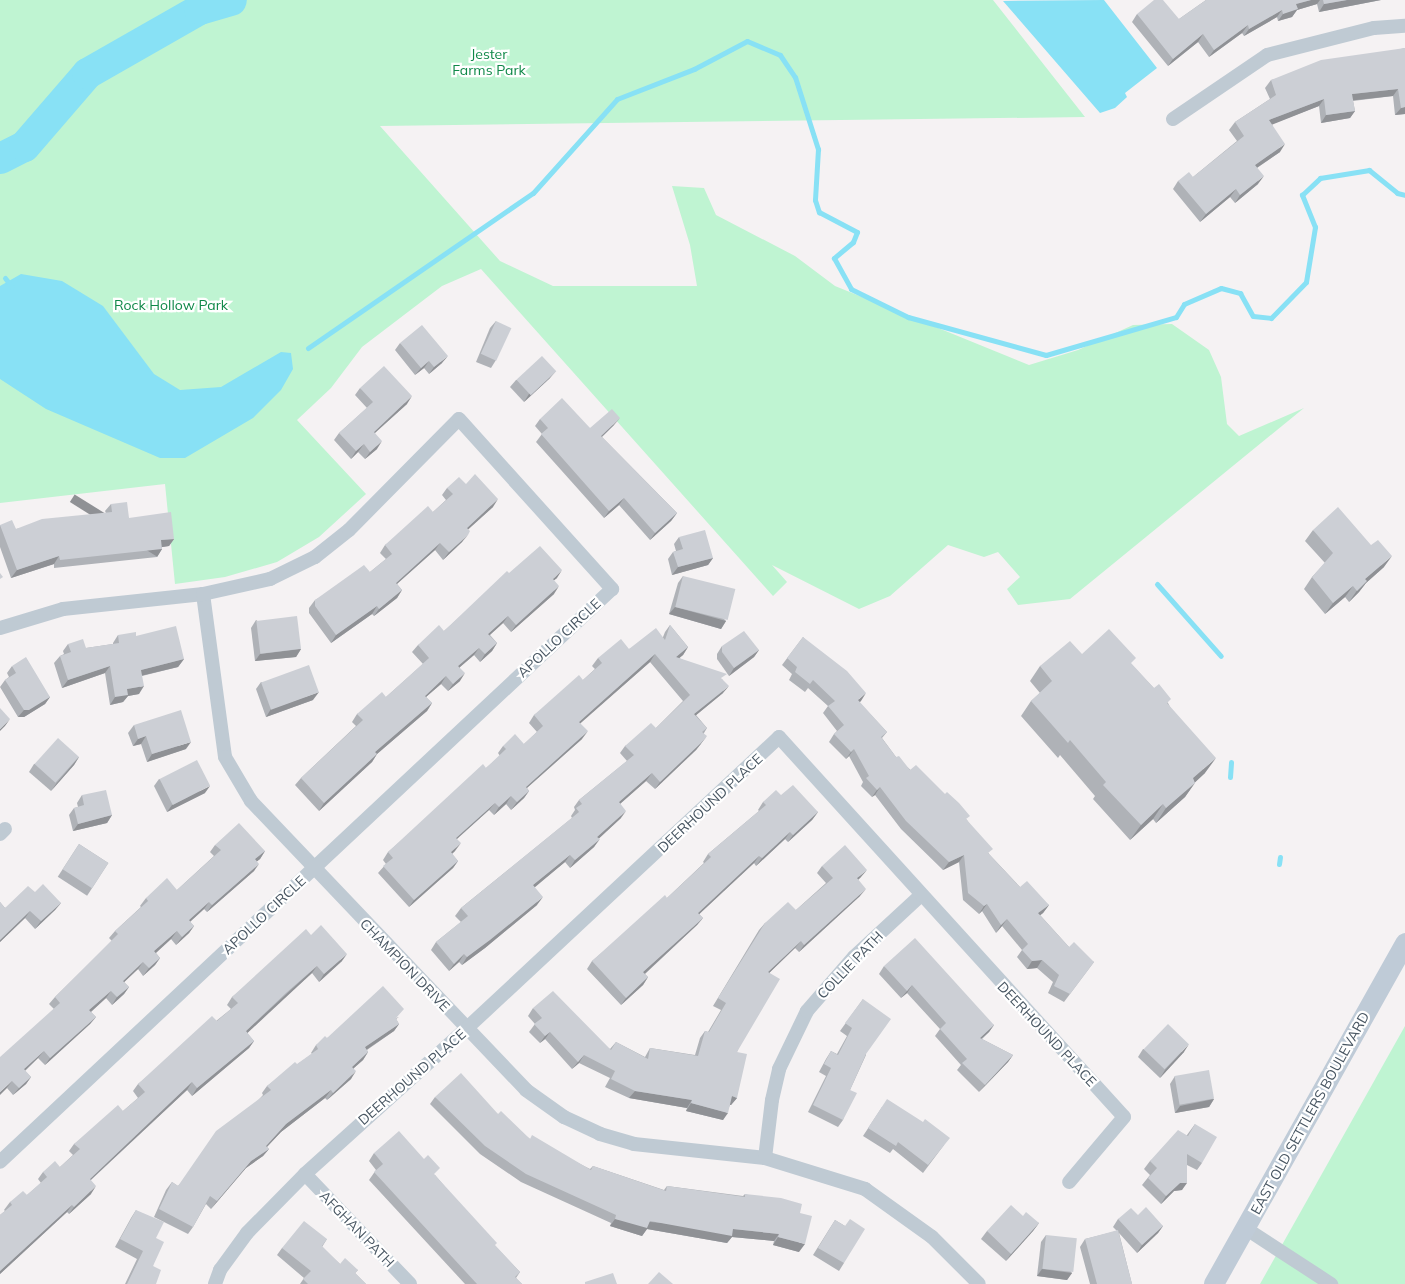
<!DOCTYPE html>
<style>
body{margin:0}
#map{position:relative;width:1405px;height:1284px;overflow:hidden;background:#f5f2f3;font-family:Mulish,sans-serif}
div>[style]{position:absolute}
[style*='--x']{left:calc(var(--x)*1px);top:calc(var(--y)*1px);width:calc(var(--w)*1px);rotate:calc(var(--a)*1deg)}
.green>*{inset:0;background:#bff4d2}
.water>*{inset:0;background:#88e1f5}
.stream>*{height:5px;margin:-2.5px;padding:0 2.5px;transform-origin:2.5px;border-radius:2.5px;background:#88e1f5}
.river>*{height:31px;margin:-15.5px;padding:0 15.5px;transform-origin:15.5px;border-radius:15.5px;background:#88e1f5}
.street>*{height:14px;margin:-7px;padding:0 7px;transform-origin:7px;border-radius:7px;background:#bfcad3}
.secondary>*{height:20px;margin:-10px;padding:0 10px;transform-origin:10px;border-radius:10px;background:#bfcbd7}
.wall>*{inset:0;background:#afb2b7;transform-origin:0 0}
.shaded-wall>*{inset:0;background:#8f9195;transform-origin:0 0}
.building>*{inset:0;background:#cccfd5;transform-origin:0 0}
span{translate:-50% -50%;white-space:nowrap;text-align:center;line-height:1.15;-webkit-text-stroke:4.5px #fff;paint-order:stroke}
.park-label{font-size:14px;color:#0f8848}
.street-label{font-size:14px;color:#485662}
</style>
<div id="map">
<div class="green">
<i style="clip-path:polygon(0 0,993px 0,1085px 117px,380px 126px,500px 261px,553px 286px,697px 286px,690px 245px,672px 186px,704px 188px,716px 215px,795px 256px,835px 286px,1029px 365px,1078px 350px,1133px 325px,1172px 324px,1209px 350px,1221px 377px,1227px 424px,1239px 436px,1304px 408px,1070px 599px,1018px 605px,1007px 589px,1020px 577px,998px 552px,984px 557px,948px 545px,890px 596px,859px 609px,772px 565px,787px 582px,773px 596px,481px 269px,442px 286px,362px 347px,331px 388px,297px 420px,366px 494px,319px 537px,277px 562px,225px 577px,175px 584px,165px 484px,0 503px)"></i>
<i style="clip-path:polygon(1405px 1026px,1405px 1284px,1260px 1284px)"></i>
</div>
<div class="water">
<i style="clip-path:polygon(1104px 0,1157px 68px,1125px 93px,1127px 97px,1115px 108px,1100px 113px,1003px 1px)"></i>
<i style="clip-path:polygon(21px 274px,62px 281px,103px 306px,154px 374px,180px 390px,221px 387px,281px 352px,291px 353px,293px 369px,281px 390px,253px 418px,185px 458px,160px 458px,46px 409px,0 379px,0 286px)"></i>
</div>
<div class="stream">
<i style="--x:5;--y:278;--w:11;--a:52"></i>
<i style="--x:308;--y:348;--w:273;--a:-34.6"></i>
<i style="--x:533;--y:193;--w:126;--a:-48.2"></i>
<i style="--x:617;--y:99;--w:83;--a:-21.3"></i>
<i style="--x:694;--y:69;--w:60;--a:-27.8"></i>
<i style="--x:747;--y:41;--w:36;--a:23"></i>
<i style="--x:780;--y:55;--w:27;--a:56"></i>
<i style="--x:795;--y:77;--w:76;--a:72.3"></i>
<i style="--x:818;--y:149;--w:51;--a:93.4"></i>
<i style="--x:815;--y:200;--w:13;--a:72"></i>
<i style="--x:819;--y:212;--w:43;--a:27.8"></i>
<i style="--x:857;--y:232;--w:11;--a:112"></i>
<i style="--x:853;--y:242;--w:25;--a:140"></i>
<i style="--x:834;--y:258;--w:35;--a:61"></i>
<i style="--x:851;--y:289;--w:64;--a:26.2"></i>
<i style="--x:908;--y:317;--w:143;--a:15.4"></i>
<i style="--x:1046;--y:355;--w:135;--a:-16.3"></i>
<i style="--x:1176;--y:317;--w:15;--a:-58"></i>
<i style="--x:1184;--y:304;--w:40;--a:-23.4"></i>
<i style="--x:1221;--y:288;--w:20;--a:15"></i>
<i style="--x:1240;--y:293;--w:26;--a:61"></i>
<i style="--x:1253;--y:316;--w:18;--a:6"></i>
<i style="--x:1271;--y:318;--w:50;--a:-45.8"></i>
<i style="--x:1306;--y:282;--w:56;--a:-80.7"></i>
<i style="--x:1315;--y:227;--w:35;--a:-112"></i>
<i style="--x:1302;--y:195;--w:25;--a:-43"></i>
<i style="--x:1320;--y:178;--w:50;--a:-9.3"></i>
<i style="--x:1369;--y:170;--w:36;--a:39"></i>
<i style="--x:1397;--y:193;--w:8;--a:14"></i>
<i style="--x:1157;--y:584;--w:96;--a:48.4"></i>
<i style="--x:1230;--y:777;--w:15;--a:-86"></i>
<i style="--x:1279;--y:864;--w:7;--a:-82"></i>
</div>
<div class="river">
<i style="--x:0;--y:158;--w:27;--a:-27"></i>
<i style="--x:24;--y:146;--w:96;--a:-49.2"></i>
<i style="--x:87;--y:73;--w:129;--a:-29.7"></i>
<i style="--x:199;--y:9;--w:33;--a:-16"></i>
</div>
<div class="street">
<i style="--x:1173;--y:119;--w:114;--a:-34.2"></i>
<i style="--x:1267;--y:55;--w:110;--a:-14.2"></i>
<i style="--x:1374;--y:28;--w:31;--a:-4"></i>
<i style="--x:203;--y:594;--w:164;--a:82.3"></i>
<i style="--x:225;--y:757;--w:51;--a:59.4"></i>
<i style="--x:251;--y:801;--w:399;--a:46.4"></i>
<i style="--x:526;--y:1090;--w:47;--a:35.4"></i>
<i style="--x:564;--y:1117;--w:40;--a:25"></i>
<i style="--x:600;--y:1134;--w:35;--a:16"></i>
<i style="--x:634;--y:1144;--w:132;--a:6.1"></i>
<i style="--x:765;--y:1158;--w:105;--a:17.2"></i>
<i style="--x:865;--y:1189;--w:82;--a:35.6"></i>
<i style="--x:932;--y:1237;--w:66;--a:45"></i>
<i style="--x:0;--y:628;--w:66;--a:-16.8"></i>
<i style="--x:63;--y:609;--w:141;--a:-6.1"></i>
<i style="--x:203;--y:594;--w:69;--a:-12.6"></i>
<i style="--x:270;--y:579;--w:50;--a:-26.1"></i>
<i style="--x:315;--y:557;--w:43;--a:-38.5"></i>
<i style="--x:349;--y:530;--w:156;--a:-45.3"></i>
<i style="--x:459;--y:419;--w:229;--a:48"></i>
<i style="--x:612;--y:589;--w:838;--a:136.89"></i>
<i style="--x:0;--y:834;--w:7;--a:-45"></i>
<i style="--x:765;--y:1158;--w:58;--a:-83.1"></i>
<i style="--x:772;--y:1100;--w:32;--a:-77"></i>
<i style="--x:779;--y:1069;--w:64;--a:-64.2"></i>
<i style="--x:807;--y:1011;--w:72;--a:-49"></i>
<i style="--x:854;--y:957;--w:90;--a:-42.7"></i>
<i style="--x:305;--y:1174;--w:152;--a:46.3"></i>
<i style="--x:1245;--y:1228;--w:103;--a:33.1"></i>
<i style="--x:215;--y:1284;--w:15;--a:-70"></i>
<i style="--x:220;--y:1270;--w:46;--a:-53.9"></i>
<i style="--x:247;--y:1233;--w:83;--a:-45.5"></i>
<i style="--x:305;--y:1174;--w:217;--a:-42"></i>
<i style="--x:466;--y:1029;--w:428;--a:-43"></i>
<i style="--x:779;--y:737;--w:513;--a:47.76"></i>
<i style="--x:1124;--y:1117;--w:85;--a:130.2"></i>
</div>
<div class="secondary">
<i style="--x:1214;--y:1284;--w:391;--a:-60.7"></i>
</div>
<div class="wall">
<i style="clip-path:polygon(1206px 0,1381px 0,1319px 12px,1317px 4px,1297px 10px,1292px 17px,1278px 21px,1277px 17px,1244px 36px,1242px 33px,1209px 57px,1198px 42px,1168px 66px,1132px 22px,1137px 14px,1179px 19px)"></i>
<i style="clip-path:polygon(1405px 48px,1405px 114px,1395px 115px,1393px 96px,1353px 101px,1355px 111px,1350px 118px,1321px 123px,1319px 106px,1272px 124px,1280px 152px,1257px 168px,1258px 184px,1235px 203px,1230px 197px,1200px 222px,1173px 189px,1178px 181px,1193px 177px,1237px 141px,1229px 130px,1235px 122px,1270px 99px,1265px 88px,1271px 80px)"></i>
<i style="clip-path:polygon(496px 321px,496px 360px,491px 368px,476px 362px,490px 328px)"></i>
<i style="clip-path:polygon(400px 343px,442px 363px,429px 374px,424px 368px,415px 375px,395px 350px)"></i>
<i style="clip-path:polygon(550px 378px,524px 402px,510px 387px,516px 380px)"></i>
<i style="clip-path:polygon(360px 388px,407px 404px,375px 433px,377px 449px,365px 459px,358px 452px,351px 459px,334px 440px,339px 433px,367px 408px,355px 395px)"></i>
<i style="clip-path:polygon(540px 419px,590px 428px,614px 425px,602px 437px,677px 513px,671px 521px,650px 540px,619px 505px,604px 518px,536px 442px,542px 434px,535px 426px)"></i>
<i style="clip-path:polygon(466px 484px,493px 507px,468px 529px,462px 542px,443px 560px,435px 550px,397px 584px,402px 590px,397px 598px,374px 616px,372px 614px,331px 643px,309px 613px,309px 608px,315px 600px,370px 572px,386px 559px,380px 553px,385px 545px,433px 512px,446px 500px,442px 495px,447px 488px)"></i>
<i style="clip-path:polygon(111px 504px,129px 518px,174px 539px,169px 546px,162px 547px,162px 549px,157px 557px,54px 568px,54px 564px,11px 578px,0 547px,0 525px,16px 529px,106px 513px,105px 511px)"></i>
<i style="clip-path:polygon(1313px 530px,1384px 567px,1366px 583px,1359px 592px,1349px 602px,1345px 597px,1325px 614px,1304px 589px,1312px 577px,1325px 563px,1305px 541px)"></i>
<i style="clip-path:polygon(679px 537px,713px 558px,708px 565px,672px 575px,668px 559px,673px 552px,676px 551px,674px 544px)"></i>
<i style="clip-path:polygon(509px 573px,557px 578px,554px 580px,554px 594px,511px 632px,503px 623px,490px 635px,497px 643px,492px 651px,480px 662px,474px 655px,460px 667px,460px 681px,448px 691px,441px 684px,426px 697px,432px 703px,427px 711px,377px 754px,372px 762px,319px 811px,295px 785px,301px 778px,356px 726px,352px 722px,357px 714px,386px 697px,423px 664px,412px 652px,418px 645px,444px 631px)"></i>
<i style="clip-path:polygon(683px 576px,726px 621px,721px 629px,669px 614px,678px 583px)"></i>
<i style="clip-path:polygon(256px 620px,301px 649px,296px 657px,255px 661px,251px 628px)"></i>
<i style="clip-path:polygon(670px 625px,688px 647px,683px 655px,679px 658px,723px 680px,723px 693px,696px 715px,707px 728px,704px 733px,701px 744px,696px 750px,655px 789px,646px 781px,620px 804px,621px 818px,599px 838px,594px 847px,570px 868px,565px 862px,534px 887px,537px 905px,485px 948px,462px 965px,459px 962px,449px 971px,431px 950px,436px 942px,461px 922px,455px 916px,461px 908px,572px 818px,571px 816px,575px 810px,574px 807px,579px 800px,627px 761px,620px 753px,625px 746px,656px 728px,683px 701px,650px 662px,580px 723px,582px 739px,527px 788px,529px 791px,524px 798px,511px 810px,506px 804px,494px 815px,489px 810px,457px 839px,455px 851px,452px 854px,458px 861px,453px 868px,409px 907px,378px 873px,386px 864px,383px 860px,388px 852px,500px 756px,498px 753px,503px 746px,524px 744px,537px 732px,529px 723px,534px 715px,583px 680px,595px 669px,592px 666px,598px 658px,629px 649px,663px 637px,665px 632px)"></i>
<i style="clip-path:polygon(118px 635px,136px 636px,184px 659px,178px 667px,142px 676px,139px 694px,128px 696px,123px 702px,110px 705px,105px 673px,62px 688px,54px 663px,60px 656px,64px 654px,63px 651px,68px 644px,86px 648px,113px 644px,113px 643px)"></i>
<i style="clip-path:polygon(803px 637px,861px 701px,859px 702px,887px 732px,882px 738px,896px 757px,967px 820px,989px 854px,1020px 887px,1049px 905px,1043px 913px,1040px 915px,1069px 947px,1094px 962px,1064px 1002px,1048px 993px,1053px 982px,1037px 968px,1027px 969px,1017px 957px,1022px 950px,1002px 926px,996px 933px,982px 911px,979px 914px,963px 900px,959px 862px,943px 870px,901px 829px,875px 795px,872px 797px,861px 786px,863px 782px,849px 756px,846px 759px,829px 742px,834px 734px,837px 731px,823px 713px,828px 706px,808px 688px,805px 692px,789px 680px,792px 674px,782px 665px)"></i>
<i style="clip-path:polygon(722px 646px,759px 650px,754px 657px,729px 676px,717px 659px,717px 654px)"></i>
<i style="clip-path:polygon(1082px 654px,1131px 664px,1168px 703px,1205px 773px,1195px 782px,1185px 797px,1156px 823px,1153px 819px,1130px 840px,1093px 799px,1095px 796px,1060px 755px,1058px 758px,1021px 716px,1031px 701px,1040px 693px,1030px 681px,1040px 666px)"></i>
<i style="clip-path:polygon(12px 666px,50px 697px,45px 704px,24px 717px,18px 717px,0 687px,5px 680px,9px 677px,7px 673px)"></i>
<i style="clip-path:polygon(261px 682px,313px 700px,266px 717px,256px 689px)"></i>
<i style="clip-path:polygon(134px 725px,186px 749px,147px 762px,141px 744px,133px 746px,128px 733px)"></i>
<i style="clip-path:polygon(79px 757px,74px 765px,51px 791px,29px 772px,34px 764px)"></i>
<i style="clip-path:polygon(159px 779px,205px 793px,167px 812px,154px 786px)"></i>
<i style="clip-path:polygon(82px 795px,112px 815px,107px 823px,73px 831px,69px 815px,74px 808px,78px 807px,77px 803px)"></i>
<i style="clip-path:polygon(781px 795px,818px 812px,812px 820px,788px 842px,785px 839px,756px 866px,754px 863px,699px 914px,703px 918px,697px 925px,645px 974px,648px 977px,643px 985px,621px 1005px,587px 969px,592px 961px,667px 898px,704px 863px,703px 862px,708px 854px,759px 811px,758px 810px,763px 802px)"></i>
<i style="left:79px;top:844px;width:35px;height:39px;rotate:33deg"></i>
<i style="clip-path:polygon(215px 845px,265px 851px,260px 859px,257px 861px,254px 871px,207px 912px,204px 909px,190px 922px,194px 926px,189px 933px,176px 945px,171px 939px,156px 953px,160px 958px,155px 965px,143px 976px,138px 969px,124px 982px,129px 987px,124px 994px,112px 1005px,106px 998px,91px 1012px,96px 1017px,90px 1024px,45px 1065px,38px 1058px,25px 1071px,31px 1077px,26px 1084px,13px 1095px,7px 1088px,54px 1009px,49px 1004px,55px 997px,112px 941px,109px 938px,115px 931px,141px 907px,140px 906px,146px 898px,177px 890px,214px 856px,210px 852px)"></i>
<i style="clip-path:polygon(822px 866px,861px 877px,858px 880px,860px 896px,799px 952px,795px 948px,769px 973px,737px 1052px,737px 1098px,731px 1105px,730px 1105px,723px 1120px,686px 1111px,687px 1108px,629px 1098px,605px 1087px,610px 1078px,579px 1063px,572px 1069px,545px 1039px,540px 1043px,529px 1032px,535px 1024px,528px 1016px,533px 1008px,610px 1049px,616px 1042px,645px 1057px,650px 1048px,695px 1055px,700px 1038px,705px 1031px,708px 1032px,721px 1010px,713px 1006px,759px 930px,765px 923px,796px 910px,826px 883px,817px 873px)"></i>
<i style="clip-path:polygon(35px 892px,61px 903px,55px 910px,35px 929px,25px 918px,0 942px,0 902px,5px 908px)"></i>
<i style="clip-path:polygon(311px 935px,342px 961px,319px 982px,312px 973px,281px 1001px,247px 1033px,254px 1041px,249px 1048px,192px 1096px,187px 1090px,91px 1180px,91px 1194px,69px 1214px,67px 1212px,0 1274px,0 1215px,5px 1211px,4px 1210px,10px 1202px,27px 1195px,41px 1183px,38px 1179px,43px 1172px,60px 1167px,73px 1155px,69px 1151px,74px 1144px,123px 1111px,138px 1098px,133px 1091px,138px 1084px,231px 1009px,227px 1005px,232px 997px)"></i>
<i style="clip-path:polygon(884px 966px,994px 1025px,989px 1032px,982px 1039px,1013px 1055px,1008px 1062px,979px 1092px,957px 1070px,961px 1065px,935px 1036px,940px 1029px,907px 993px,901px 998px,879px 974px)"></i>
<i style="clip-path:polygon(863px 999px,866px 1055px,850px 1090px,843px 1120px,838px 1127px,808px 1112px,826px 1076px,819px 1072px,826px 1059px,831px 1051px,837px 1054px,847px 1036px,840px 1031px)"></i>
<i style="clip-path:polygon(399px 1017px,396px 1019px,399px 1024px,394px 1031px,367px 1050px,368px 1052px,363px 1060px,354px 1068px,351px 1079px,327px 1100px,325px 1098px,281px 1132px,267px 1147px,269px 1149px,263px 1156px,246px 1168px,211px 1209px,206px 1204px,193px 1227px,188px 1234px,154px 1217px,166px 1190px,172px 1182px,178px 1186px,263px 1095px,262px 1093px,267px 1086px,312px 1054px,311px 1053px,316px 1045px,327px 1038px)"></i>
<i style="clip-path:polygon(1143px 1049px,1184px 1052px,1160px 1078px,1138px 1057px)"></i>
<i style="clip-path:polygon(1175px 1076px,1214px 1099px,1209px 1107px,1175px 1113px,1170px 1084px)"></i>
<i style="clip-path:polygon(435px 1097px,498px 1114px,530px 1139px,590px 1169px,593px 1166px,664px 1190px,667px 1186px,743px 1196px,745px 1194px,800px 1213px,799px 1252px,773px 1245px,774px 1241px,732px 1237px,727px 1243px,647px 1229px,642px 1236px,610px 1226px,611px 1223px,521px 1182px,480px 1154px,430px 1104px)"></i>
<i style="clip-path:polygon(882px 1107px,944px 1145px,923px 1173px,893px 1149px,890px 1153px,863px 1136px)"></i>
<i style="clip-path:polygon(1195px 1124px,1202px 1163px,1197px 1170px,1187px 1165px,1182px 1190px,1174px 1191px,1161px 1204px,1142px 1185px,1150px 1175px,1144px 1169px,1150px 1161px,1187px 1135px)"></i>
<i style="clip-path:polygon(374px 1153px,435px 1175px,495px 1246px,520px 1272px,516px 1278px,522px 1284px,465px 1284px,369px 1180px,376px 1170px,369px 1161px)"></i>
<i style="clip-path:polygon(136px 1210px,156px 1238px,153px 1266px,156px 1284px,125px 1284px,137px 1259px,115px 1247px,131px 1218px)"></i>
<i style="clip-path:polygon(1138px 1215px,1163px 1226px,1158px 1233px,1137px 1253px,1119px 1233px,1132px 1284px,1090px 1284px,1080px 1247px,1085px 1239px,1117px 1231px,1113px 1227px,1118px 1219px)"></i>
<i style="clip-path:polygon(1023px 1216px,1039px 1223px,1033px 1231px,1006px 1261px,981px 1239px,987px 1231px)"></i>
<i style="clip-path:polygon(835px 1220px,845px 1226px,844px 1263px,839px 1271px,813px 1255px)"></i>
<i style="clip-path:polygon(1046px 1235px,1072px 1273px,1067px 1280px,1037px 1276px,1041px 1242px)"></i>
<i style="clip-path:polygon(327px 1239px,322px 1247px,340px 1264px,358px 1270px,355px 1273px,366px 1284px,300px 1284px,304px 1278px,277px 1255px,282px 1248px)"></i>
</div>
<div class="shaded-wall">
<i style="clip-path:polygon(1311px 0,1320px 0,1317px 4px,1297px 10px,1292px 17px,1278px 21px,1283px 14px,1296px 4px)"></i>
<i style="clip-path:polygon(1347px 0,1381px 0,1319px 12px,1324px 4px)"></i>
<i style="clip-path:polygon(1282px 10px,1277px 17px,1244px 36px,1249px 29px)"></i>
<i style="clip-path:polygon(1248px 25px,1242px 33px,1209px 57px,1214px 50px)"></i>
<i style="clip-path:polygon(1203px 34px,1198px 42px,1168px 66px,1173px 59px)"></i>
<i style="clip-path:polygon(1398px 89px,1393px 96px,1347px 101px,1352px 94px)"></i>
<i style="clip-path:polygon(1324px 99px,1319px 106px,1264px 128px,1269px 120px)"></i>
<i style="clip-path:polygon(1405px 107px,1405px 114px,1395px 115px,1401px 108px)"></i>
<i style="clip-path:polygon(1355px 111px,1350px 118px,1321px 123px,1326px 115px)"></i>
<i style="clip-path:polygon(1285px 144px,1280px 152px,1249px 173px,1255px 165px)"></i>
<i style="clip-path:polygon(1264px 176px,1258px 184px,1235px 203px,1240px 195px)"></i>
<i style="clip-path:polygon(1236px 189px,1230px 197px,1200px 222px,1206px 214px)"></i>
<i style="clip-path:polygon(448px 356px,442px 363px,429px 374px,434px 367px)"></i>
<i style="clip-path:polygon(429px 361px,424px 368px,415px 375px,421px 368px)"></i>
<i style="clip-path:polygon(556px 371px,550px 378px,524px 402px,529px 394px)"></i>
<i style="clip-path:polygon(412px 396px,407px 404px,368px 439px,374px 432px)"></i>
<i style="clip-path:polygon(620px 418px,614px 425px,595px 443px,601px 436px)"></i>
<i style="clip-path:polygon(382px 441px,377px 449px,365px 459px,370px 452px)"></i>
<i style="clip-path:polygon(364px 444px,358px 452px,351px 459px,356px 451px)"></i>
<i style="clip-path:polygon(624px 498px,619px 505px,604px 518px,609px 511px)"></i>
<i style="clip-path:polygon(498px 499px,493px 507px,461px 536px,467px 528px)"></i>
<i style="clip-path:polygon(677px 513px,671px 521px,650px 540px,655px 533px)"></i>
<i style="clip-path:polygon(468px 535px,462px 542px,443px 560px,449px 552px)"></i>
<i style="clip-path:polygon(174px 539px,169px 546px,156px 548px,161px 540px)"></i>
<i style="clip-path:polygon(440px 543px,435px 550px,390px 590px,396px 583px)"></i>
<i style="left:162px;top:549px;width:9px;height:103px;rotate:122deg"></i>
<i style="clip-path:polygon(59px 556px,54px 564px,11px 578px,17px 570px)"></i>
<i style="clip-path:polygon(1392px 556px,1384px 567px,1366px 583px,1359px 592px,1349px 602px,1365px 579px)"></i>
<i style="clip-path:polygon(713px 558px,708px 565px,672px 575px,678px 567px)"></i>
<i style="clip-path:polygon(562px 570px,557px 578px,547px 586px,553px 579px)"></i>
<i style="clip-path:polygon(559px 586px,554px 594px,511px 632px,516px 625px)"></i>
<i style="clip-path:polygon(1353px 586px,1345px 597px,1325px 614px,1333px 603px)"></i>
<i style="clip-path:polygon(402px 590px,397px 598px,374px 616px,379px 609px)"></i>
<i style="clip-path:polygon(377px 606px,372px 614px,331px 643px,336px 635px)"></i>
<i style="clip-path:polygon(675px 607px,726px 621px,721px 629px,669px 614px)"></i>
<i style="clip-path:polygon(508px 616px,503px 623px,483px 641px,488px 634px)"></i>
<i style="clip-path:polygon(497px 643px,492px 651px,480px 662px,485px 654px)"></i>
<i style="clip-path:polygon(688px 647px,683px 655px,671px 665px,676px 657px)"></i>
<i style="clip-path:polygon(479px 648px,474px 655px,453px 673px,458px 666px)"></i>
<i style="clip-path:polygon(301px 649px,296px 657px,255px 661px,260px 654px)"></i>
<i style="clip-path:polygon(759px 650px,754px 657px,729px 676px,734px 668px)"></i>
<i style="clip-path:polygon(655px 654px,650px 662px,574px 729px,579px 722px)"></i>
<i style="clip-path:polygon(184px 659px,178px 667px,136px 677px,141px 670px)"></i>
<i style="clip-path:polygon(110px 666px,105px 673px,62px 688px,68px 680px)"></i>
<i style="clip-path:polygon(465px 673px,460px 681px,448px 691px,453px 684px)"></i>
<i style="clip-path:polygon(446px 676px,441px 684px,419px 703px,425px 696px)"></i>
<i style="clip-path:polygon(144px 686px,139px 694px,128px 696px,123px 702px,110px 705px,115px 697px,127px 689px)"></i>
<i style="clip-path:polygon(729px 686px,723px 693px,689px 721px,694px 714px)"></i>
<i style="clip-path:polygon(319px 692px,313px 700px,266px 717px,271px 709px)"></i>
<i style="clip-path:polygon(866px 693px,861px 701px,853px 708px,858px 700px)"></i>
<i style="clip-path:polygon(50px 697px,45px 704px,24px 717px,18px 717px,24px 710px)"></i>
<i style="clip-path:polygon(432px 703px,427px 711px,370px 760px,375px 752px)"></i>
<i style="clip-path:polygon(10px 719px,5px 726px,0 731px,0 729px)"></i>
<i style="clip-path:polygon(588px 731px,582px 739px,520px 794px,526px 787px)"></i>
<i style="clip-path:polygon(146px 736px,141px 744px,133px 746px,138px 739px)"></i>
<i style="clip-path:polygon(707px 736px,696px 750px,655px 789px,660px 782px)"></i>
<i style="clip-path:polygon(191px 742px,186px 749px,147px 762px,152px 754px)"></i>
<i style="clip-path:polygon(854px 749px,849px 756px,846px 759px,851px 752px)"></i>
<i style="clip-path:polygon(377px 754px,372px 762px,319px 811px,324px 803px)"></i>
<i style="clip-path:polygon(79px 757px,74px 765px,51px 791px,56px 784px)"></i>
<i style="clip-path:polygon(1216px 758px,1205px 773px,1187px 790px,1195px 783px,1185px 797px,1156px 823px,1166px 808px,1193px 778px)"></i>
<i style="clip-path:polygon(652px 773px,646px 781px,613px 810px,619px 802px)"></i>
<i style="clip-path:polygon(210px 786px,205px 793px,167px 812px,172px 805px)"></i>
<i style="clip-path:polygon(880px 787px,875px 795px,872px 797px,877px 790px)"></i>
<i style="clip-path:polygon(529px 791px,524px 798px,511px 810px,517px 802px)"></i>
<i style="clip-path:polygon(511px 796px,506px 804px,494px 815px,499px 807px)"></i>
<i style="clip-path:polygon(495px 803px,489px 810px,450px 845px,456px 838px)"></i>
<i style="clip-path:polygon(1163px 804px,1153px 819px,1130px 840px,1141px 825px)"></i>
<i style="clip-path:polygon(626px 811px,621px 818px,592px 845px,597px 837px)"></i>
<i style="clip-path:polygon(818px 812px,812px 820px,788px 842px,793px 835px)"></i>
<i style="clip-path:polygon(112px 815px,107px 823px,73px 831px,78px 824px)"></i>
<i style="clip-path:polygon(790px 832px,785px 839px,756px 866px,762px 858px)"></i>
<i style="clip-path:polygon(600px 839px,594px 847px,570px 868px,575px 860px)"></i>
<i style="clip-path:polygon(461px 843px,455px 851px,445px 860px,451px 852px)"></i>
<i style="clip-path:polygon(265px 851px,260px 859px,250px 867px,255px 859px)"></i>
<i style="clip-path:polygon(570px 855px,565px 862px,528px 893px,533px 885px)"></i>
<i style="clip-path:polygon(964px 855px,959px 862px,943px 870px,949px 862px)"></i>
<i style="clip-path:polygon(759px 856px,754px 863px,693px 920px,698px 913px)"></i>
<i style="clip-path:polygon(458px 861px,453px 868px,409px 907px,414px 900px)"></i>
<i style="clip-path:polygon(259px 864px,254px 871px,207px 912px,212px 905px)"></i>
<i style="clip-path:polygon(867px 870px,861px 877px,851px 886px,857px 878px)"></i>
<i style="clip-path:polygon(866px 889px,860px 896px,799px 952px,804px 945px)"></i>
<i style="clip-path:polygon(543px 897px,537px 905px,485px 948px,462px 965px,467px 957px)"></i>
<i style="clip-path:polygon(209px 902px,204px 909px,183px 928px,189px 920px)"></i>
<i style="clip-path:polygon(61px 903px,55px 910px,35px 929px,41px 921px)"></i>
<i style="clip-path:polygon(987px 904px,982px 911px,979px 914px,984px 906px)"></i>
<i style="clip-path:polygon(1049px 905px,1043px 913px,1033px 921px,1038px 913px)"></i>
<i style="clip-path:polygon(30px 911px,25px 918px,0 942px,0 940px)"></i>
<i style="clip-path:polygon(703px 918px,697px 925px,638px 980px,643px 972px)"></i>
<i style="clip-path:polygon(1007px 919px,1002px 926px,996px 933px,1001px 925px)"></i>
<i style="clip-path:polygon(194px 926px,189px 933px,176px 945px,182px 937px)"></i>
<i style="clip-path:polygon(177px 931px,171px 939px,149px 959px,154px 951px)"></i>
<i style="clip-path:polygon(801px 941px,795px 948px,763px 979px,768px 972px)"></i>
<i style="clip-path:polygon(347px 954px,342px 961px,319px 982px,324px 974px)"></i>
<i style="clip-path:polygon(464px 954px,459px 962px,449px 971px,454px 964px)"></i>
<i style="clip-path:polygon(160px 958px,155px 965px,143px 976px,149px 968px)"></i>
<i style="clip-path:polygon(1042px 960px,1037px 968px,1027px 969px,1032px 961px)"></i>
<i style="clip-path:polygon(143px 962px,138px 969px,118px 988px,123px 981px)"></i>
<i style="clip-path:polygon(317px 966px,312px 973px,241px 1039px,246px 1031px)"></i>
<i style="clip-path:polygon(648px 977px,643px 985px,621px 1005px,626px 998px)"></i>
<i style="clip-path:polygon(912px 985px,907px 993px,901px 998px,907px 991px)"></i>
<i style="clip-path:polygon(129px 987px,124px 994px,112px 1005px,117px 997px)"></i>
<i style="clip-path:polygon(111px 991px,106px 998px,84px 1018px,89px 1010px)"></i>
<i style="clip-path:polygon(96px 1017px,90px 1024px,45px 1065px,50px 1058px)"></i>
<i style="clip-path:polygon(399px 1024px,394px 1031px,360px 1054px,365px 1047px)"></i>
<i style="clip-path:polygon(994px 1025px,989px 1032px,974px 1045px,980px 1038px)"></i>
<i style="clip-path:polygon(550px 1032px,545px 1039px,540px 1043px,545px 1036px)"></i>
<i style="clip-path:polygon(254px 1041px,249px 1048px,192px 1096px,197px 1088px)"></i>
<i style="clip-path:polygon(1189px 1044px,1184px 1052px,1160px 1078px,1165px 1070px)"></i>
<i style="clip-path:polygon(44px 1051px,38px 1058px,18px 1077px,24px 1069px)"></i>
<i style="clip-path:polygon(368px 1052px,363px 1060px,347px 1074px,352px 1067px)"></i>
<i style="clip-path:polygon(584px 1055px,579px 1063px,572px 1069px)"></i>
<i style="clip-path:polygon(1013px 1055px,1008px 1062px,979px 1092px,985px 1085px)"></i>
<i style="clip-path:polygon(356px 1071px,351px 1079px,327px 1100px,333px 1093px)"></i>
<i style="clip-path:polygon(31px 1077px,26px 1084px,13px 1095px,19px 1088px)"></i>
<i style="clip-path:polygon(12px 1081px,7px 1088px,0 1095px,0 1092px)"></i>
<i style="clip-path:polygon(192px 1082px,187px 1090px,84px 1186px,90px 1179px)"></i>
<i style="clip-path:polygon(331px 1090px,325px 1098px,281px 1132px,261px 1153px,266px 1146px,286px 1124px)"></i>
<i style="clip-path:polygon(635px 1091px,692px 1100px,687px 1108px,629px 1098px)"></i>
<i style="clip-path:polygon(732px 1096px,737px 1098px,731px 1105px,727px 1104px)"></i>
<i style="clip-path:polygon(1214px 1099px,1209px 1107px,1175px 1113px,1180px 1106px)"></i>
<i style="clip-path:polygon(691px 1103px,728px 1113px,723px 1120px,686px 1111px)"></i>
<i style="clip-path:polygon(269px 1149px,263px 1156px,246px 1168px,211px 1209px,217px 1201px,251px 1161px)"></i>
<i style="clip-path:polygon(1180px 1183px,1187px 1183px,1182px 1190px,1174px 1191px,1161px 1204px,1166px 1196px)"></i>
<i style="clip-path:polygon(96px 1186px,91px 1194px,69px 1214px,74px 1207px)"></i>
<i style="clip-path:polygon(72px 1205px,67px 1212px,0 1274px,0 1271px)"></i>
<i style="clip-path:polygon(615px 1219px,733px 1229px,779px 1234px,774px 1241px,732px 1237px,727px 1243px,647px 1229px,642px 1236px,610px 1226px)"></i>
<i style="clip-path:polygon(1039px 1223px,1033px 1231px,1006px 1261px,1011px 1254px)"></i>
<i style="clip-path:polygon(1163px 1226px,1158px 1233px,1137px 1253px,1142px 1245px)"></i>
<i style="clip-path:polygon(778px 1237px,805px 1244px,799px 1252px,773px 1245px)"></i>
<i style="clip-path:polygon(1042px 1269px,1072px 1273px,1067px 1280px,1037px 1276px)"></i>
</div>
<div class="building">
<i style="clip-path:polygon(1154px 0,1163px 0,1179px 19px,1206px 0,1311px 0,1296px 4px,1298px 9px,1283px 14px,1282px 10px,1249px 29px,1248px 25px,1214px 50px,1203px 34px,1173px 59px,1137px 14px)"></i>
<i style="clip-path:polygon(1323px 0,1347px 0,1324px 4px)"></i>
<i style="clip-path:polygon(1405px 48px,1405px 107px,1401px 108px,1398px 89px,1352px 94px,1355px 111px,1326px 115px,1324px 99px,1269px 120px,1285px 144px,1255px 165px,1264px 176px,1240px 195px,1236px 189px,1206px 214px,1178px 181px,1189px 172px,1193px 177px,1244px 136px,1235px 122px,1276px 95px,1271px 80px,1321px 60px)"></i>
<i style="left:496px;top:321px;width:17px;height:36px;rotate:25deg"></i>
<i style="clip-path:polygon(422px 325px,448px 356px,434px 367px,429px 361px,421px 368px,400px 343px)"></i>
<i style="left:542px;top:356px;width:21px;height:35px;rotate:47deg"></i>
<i style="clip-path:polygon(384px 366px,412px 396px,374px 432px,382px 441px,370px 452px,364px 444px,356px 451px,339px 433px,373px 402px,360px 388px)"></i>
<i style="clip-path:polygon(562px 398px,590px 428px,612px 409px,620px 418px,601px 436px,677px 513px,655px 533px,624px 498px,609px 511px,541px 434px,548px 428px,540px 419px)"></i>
<i style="clip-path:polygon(475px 474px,498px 499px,467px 528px,470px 531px,468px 535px,449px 552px,440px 543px,396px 583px,402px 590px,379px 609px,377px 606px,336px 635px,315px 606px,315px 600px,364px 565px,370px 572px,392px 554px,385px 545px,428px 506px,433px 512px,453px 494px,447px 488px,459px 477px,466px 484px)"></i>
<i style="clip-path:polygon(127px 502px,129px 518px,171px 512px,174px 539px,161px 540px,162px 549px,60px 560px,59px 556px,17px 570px,0 525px,12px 520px,16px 529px,42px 519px,112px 512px,111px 504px)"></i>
<i style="clip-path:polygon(1338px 507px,1371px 545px,1378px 540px,1392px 556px,1365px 579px,1367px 581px,1357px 591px,1353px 586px,1333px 603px,1312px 577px,1333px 553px,1313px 530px)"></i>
<i style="clip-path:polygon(705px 530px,713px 558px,678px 567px,673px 552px,683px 549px,679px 537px)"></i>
<i style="clip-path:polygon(540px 546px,562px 570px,553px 579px,559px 586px,516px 625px,508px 616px,488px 634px,497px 643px,485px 654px,479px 648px,458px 666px,465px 673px,453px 684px,446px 676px,425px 696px,432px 703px,375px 752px,377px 754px,324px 803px,301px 778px,363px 720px,357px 714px,382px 692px,386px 697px,429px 658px,418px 645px,439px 625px,444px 631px,507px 571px,509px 573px)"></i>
<i style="clip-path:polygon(0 573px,3px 577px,0 579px)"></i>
<i style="left:683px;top:576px;width:54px;height:32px;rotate:14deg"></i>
<i style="left:297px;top:616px;width:33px;height:41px;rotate:83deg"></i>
<i style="clip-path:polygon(670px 625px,688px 647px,676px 657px,727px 674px,721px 678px,729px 686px,694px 714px,707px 728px,702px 732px,707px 736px,701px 743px,660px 782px,652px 773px,619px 802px,626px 811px,597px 837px,600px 839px,575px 860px,570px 855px,533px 885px,543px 897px,490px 940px,467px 957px,464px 954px,454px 964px,436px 942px,468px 916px,461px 908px,579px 812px,576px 808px,582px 804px,579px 800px,634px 755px,625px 746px,651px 723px,656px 728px,690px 695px,655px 654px,579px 722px,588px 731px,526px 787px,529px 791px,517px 802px,511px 796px,499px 807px,495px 803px,456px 838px,461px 843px,451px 852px,458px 861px,414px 900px,383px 866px,393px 858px,388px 852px,483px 764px,486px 768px,506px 749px,503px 746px,515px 734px,524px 744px,543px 726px,534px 715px,579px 675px,583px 680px,602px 663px,598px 658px,621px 639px,629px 649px,656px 628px,665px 640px)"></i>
<i style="clip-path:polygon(176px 626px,184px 659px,141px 670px,144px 686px,127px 689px,128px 695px,115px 697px,110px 666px,68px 680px,60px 656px,71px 652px,68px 644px,83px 639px,86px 648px,119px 643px,118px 635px,136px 632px,136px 636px)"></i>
<i style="clip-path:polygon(1109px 629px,1136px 658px,1131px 663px,1154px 688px,1159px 684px,1171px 699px,1167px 703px,1216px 758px,1193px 778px,1195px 783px,1166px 808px,1163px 804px,1141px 825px,1103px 785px,1106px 782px,1070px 740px,1068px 743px,1031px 701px,1052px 681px,1040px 666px,1070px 641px,1082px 654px)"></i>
<i style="clip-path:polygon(744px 631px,759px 650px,734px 668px,722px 652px,722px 646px)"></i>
<i style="clip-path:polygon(803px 637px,847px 671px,866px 693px,858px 700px,887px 732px,881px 737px,896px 757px,899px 756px,910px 770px,916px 765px,945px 794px,947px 792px,959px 803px,970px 816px,966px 819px,993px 849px,988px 853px,1020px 887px,1027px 881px,1049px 905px,1038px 913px,1069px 947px,1074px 942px,1094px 962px,1070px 994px,1054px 986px,1059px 975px,1042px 960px,1032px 961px,1022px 950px,1028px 944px,1007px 919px,1001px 925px,987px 904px,984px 906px,968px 893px,964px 855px,949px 862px,906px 821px,880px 787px,877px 790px,866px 778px,869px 776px,854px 749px,851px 752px,834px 734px,844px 725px,828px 706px,835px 701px,813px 680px,810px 684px,795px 672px,797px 667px,787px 658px)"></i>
<i style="clip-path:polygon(26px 657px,50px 697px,29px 710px,24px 710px,5px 680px,16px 673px,12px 666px)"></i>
<i style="left:309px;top:665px;width:29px;height:51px;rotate:70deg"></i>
<i style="clip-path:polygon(0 708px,10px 719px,0 729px)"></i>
<i style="clip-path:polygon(181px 710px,191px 742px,152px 754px,146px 736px,138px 739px,134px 725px)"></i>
<i style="left:58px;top:738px;width:28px;height:35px;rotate:42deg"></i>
<i style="left:197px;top:760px;width:29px;height:42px;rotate:63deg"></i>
<i style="clip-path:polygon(793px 785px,818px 812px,793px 835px,790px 832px,762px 858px,759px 856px,698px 913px,703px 918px,643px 972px,648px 977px,626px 998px,592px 961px,665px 895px,667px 898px,711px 857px,708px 854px,766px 805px,763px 802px,776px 790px,781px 795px)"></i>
<i style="clip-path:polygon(106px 790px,112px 815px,78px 824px,74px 808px,84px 805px,82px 795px)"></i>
<i style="clip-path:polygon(239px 823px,265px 851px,255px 859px,259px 864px,212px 905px,209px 902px,189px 920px,194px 926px,182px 937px,177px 931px,154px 951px,160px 958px,149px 968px,143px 962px,123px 981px,129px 987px,117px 997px,111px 991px,89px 1010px,96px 1017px,50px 1058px,44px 1051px,24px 1069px,31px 1077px,19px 1088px,12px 1081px,0 1092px,0 1057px,60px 1003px,55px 997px,118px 934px,115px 931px,148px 901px,146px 898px,167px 878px,177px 890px,221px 850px,215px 845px)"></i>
<i style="left:79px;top:844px;width:35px;height:30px;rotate:33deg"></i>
<i style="clip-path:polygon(845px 845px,867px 870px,857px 878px,866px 889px,804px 945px,801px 941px,768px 972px,780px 979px,737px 1052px,747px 1054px,737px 1098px,732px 1096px,728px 1113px,691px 1103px,692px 1100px,635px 1091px,611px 1079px,615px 1071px,584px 1055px,578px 1062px,550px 1032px,545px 1036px,534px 1024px,542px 1018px,533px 1008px,553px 991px,611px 1050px,616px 1042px,648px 1059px,650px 1048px,698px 1056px,705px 1031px,709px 1032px,726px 1003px,718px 998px,765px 923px,788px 902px,796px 910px,833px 878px,822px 866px)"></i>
<i style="clip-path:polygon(43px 884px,61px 903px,41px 921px,30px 911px,0 940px,0 902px,5px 908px,28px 886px,35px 892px)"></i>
<i style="clip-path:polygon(321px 925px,347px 954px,324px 974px,317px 966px,286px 993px,246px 1031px,254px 1041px,197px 1088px,192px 1082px,90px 1179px,96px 1186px,74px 1207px,72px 1205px,0 1271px,0 1215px,12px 1205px,10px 1202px,23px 1191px,27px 1195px,47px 1177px,43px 1172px,55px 1161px,60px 1167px,80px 1149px,74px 1144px,118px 1105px,123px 1111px,145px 1092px,138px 1084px,212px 1016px,217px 1021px,238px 1003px,232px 997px,306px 929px,311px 935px)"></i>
<i style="clip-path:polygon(915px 938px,994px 1025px,980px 1038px,1013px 1055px,985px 1085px,962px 1063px,967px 1059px,940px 1029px,946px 1023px,912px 985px,907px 991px,884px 966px)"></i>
<i style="clip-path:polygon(383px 986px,404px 1009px,396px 1018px,399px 1024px,365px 1047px,368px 1052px,352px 1067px,356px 1071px,333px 1093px,331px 1090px,286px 1124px,266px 1146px,269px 1149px,251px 1161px,217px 1201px,210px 1196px,193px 1227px,159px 1209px,172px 1182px,178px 1186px,216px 1131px,271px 1090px,267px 1086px,295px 1062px,297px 1064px,318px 1049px,316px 1045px,325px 1036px,327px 1038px)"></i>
<i style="clip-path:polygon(863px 999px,891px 1019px,866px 1054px,850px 1090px,857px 1093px,843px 1120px,813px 1105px,831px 1068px,824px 1064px,831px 1051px,838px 1055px,852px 1028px,845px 1023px)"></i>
<i style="left:1168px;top:1024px;width:29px;height:35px;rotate:44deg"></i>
<i style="left:1209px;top:1070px;width:29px;height:35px;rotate:80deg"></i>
<i style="clip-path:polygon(461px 1073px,498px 1114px,501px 1111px,530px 1139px,532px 1135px,591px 1170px,593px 1166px,666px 1191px,667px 1186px,745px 1197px,745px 1194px,781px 1198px,802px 1204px,800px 1213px,812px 1216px,805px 1244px,778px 1237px,779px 1234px,733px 1229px,732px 1236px,650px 1221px,647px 1228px,615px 1219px,616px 1215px,526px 1174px,485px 1146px,435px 1097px)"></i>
<i style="clip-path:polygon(887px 1099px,923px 1122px,925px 1119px,950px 1138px,928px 1165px,898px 1142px,896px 1146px,868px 1128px)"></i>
<i style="clip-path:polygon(1195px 1124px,1217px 1137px,1202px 1163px,1187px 1154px,1187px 1183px,1180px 1183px,1166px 1196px,1148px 1178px,1157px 1168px,1150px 1161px,1178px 1130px,1188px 1136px)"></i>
<i style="clip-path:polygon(399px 1131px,424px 1159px,428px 1155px,440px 1168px,434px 1174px,497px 1243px,495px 1245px,520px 1272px,515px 1277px,522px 1284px,477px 1284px,374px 1172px,383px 1164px,374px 1153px)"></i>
<i style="clip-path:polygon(1011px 1205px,1023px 1216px,1026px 1212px,1039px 1223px,1011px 1254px,987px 1231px)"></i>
<i style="clip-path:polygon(1146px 1207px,1163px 1226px,1142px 1245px,1118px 1219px,1131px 1208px,1138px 1215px)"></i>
<i style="clip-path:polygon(136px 1210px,164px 1222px,156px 1238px,164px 1242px,153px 1266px,161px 1270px,156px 1284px,127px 1284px,143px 1251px,120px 1239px)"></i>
<i style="clip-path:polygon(850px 1219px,865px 1229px,844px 1263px,818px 1248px,835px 1220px,845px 1226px)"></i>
<i style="clip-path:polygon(304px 1221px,327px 1239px,322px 1246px,340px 1264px,345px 1258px,358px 1270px,355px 1273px,366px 1284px,308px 1284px,303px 1279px,311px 1271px,282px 1248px)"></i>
<i style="clip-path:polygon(1118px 1230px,1132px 1284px,1097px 1284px,1085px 1239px)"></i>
<i style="left:1046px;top:1235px;width:31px;height:34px;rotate:6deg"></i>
<i style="clip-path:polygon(659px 1272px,673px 1284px,648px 1284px)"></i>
<i style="clip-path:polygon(613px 1273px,617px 1284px,585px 1284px,585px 1282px)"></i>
</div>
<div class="park-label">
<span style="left:489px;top:62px">Jester<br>Farms Park</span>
<span style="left:171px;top:305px">Rock Hollow Park</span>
</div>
<div class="street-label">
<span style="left:559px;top:638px;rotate:-43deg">APOLLO CIRCLE</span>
<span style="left:710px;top:803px;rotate:-43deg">DEERHOUND PLACE</span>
<span style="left:264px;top:915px;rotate:-43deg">APOLLO CIRCLE</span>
<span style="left:405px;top:965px;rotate:46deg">CHAMPION DRIVE</span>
<span style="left:850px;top:965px;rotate:-46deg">COLLIE PATH</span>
<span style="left:1047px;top:1034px;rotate:47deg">DEERHOUND PLACE</span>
<span style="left:412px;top:1077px;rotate:-41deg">DEERHOUND PLACE</span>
<span style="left:1310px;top:1113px;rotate:-61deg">EAST OLD SETTLERS BOULEVARD</span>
<span style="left:357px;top:1229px;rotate:46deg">AFGHAN PATH</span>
</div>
</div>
